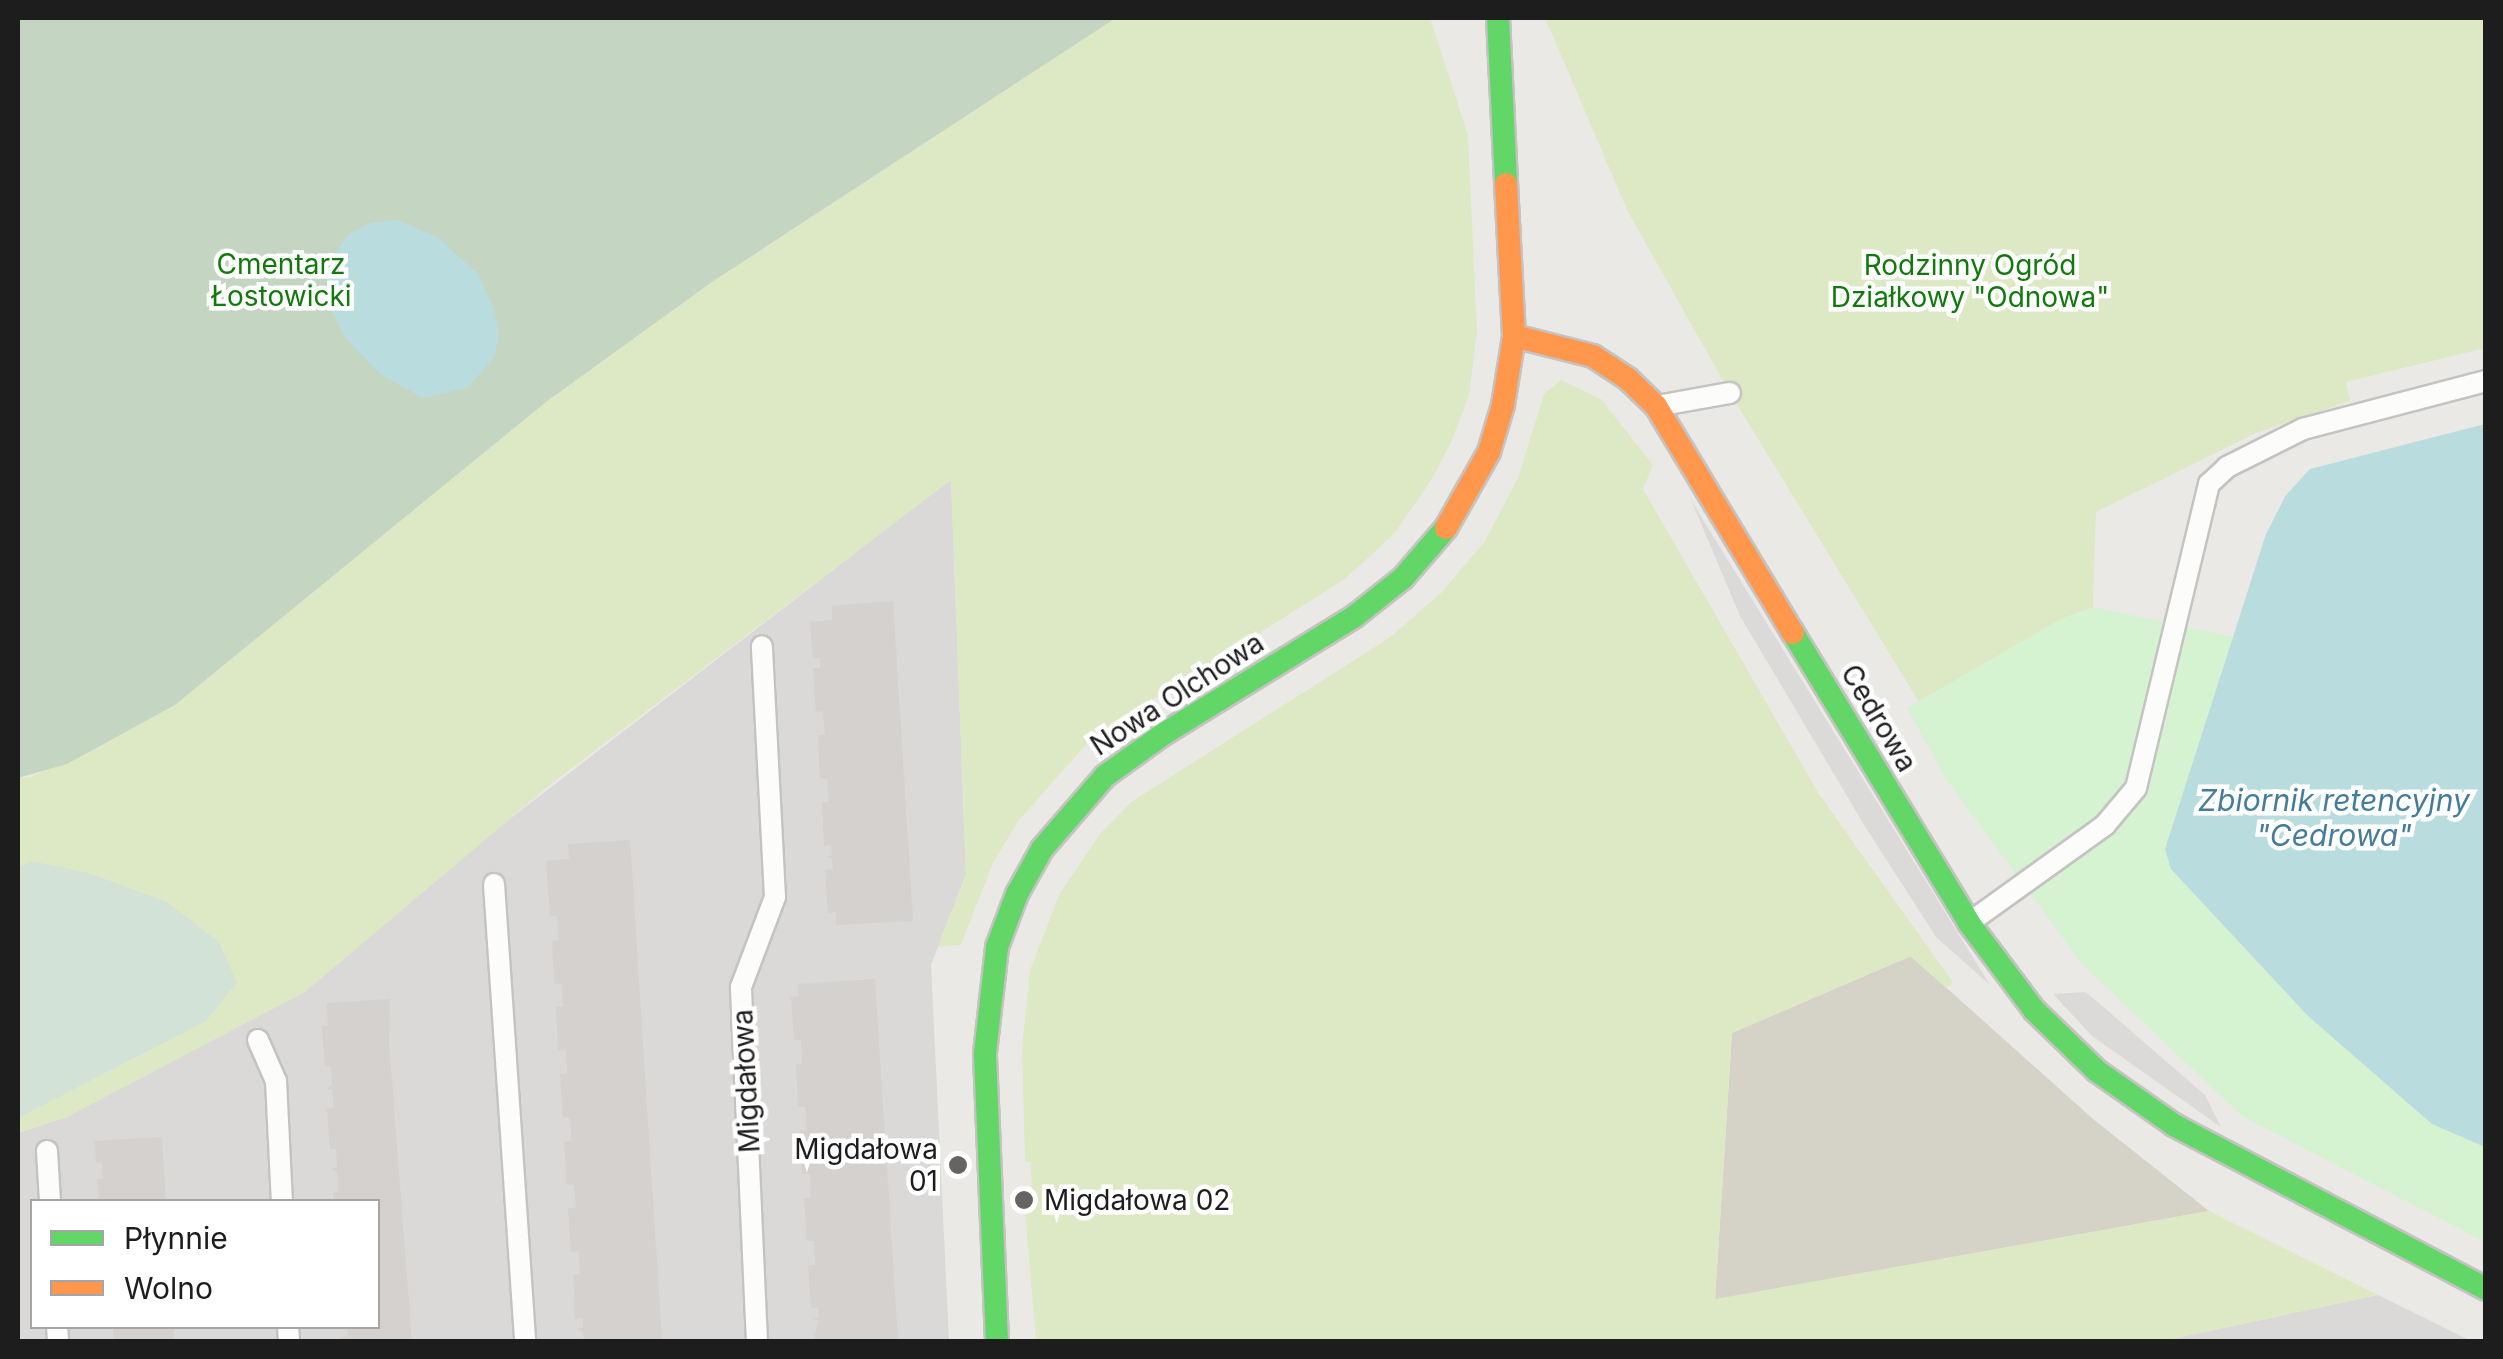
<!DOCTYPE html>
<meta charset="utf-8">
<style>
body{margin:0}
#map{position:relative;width:2503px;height:1359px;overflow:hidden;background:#ebe9e6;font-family:Inter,sans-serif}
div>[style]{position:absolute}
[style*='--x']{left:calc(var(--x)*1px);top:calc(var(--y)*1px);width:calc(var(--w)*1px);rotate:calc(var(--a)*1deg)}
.residential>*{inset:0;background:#dad9d7}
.construction>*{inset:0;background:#d5d2c7}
.grass>*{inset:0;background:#dde9c4}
.wetland>*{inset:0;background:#d3e2d7}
.cemetery>*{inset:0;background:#c4d6c2}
.park>*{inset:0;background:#d5f2d1}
.parking>*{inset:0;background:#dbdad9}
.water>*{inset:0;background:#b9dcdf}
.building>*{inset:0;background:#d4d1ce;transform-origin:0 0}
.roads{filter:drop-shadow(2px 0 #c4c3c2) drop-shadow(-2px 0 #c4c3c2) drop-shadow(0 2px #c4c3c2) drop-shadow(0 -2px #c4c3c2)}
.lane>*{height:20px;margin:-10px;padding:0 10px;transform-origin:10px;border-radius:10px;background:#fcfcfb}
.fast>*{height:22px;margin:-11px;padding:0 11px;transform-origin:11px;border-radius:11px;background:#63d668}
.slow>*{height:22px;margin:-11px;padding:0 11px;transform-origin:11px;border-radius:11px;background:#ff974d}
.dots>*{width:28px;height:28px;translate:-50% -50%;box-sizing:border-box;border:5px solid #fff;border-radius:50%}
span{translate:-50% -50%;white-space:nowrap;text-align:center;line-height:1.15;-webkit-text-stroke:9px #fff;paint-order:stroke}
.park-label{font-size:28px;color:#127a0c}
.street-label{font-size:28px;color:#1d1d1d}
.poi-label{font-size:28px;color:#1d1d1d}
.right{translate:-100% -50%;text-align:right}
.left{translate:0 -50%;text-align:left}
.water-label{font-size:30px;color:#447d9c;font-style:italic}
.frame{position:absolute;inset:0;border:20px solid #1d1d1d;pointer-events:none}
.legend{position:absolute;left:30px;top:1199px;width:350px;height:130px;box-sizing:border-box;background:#fff;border:2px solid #a5a5a5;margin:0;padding:12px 18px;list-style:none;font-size:30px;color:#1d1d1d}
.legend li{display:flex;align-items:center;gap:20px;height:50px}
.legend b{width:50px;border:2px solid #a5a5a5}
</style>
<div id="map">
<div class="residential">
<i style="clip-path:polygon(evenodd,951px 479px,966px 874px,931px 965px,949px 1341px,18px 1341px,18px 1133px,67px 1117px,476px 845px,951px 479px,32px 1202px,378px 1202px,378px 1326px,32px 1326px,32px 1202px)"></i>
<i style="clip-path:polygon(2378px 1295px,2471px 1341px,2157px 1342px)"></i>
</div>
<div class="construction">
<i style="clip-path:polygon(1911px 956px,2093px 1119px,2209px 1211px,1715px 1300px,1732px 1033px)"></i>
</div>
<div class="grass">
<i style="clip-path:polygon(1116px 18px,1430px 18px,1468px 135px,1477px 332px,1469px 395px,1452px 440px,1432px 479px,1394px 534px,1345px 579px,1091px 739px,1019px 820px,993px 863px,961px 945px,938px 947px,966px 874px,951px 480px,551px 784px,305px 992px,67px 1117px,18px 1133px,18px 778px,31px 777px,175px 705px,546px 402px,712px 282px)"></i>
<i style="clip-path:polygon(1545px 18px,2485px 18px,2485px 348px,2346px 382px,2350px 401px,2256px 433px,2096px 512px,2093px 607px,2061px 619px,1919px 702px,1730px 393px,1628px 212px)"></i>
<i style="clip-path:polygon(1561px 380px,1601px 399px,1653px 465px,1643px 489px,1819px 794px,1953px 982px,1946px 988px,1910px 956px,1732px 1033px,1715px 1299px,2209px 1211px,2378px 1295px,2157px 1342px,1036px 1341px,1024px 1200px,1032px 1199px,1031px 1162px,1025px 1162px,1022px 1049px,1030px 970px,1060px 893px,1100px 834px,1131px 802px,1389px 638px,1441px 593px,1485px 541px,1518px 478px,1544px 394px)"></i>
</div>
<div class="wetland">
<i style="clip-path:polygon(31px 861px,89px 873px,167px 902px,219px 942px,237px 983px,206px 1021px,18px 1118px,18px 869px)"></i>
</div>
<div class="cemetery">
<i style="clip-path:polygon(18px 18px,1116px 18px,712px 282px,546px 402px,175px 705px,67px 764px,18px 778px)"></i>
</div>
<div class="park">
<i style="clip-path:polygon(2093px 607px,2233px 637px,2165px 849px,2171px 869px,2308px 1016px,2432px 1124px,2485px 1147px,2485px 1242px,2242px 1116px,2082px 964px,1946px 779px,1907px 708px,2061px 619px)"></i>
</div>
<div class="parking">
<i style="clip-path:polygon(1692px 502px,1990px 985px,1936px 937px,1866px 828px,1740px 616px)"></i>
<i style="clip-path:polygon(2086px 992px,2205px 1095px,2221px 1127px,2092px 1036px,2053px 994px)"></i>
</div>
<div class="water">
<i style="clip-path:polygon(398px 220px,437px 237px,478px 274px,494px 309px,499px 335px,494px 358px,467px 388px,423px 398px,380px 374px,344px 336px,326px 299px,331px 258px,349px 234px,371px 223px)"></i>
<i style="clip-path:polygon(2485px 424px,2486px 424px,2485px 1147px,2432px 1124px,2308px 1016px,2171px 869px,2165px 849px,2266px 534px,2286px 495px,2310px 469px)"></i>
</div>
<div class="building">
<i style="clip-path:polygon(893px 601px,913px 921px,836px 925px,836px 912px,828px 913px,825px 870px,833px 869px,832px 859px,825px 856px,832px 856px,831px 845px,824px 846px,822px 802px,829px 802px,827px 778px,820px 779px,818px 735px,825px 735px,823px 711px,816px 712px,813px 668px,820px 668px,820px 658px,813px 658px,810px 622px,832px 620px,832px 606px)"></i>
<i style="clip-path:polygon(630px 840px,662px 1342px,584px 1342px,583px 1332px,576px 1329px,583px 1328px,583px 1318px,575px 1319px,573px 1275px,580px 1275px,579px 1251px,571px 1252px,568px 1208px,576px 1208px,574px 1184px,567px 1185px,564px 1141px,571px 1141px,571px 1128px,570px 1117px,563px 1118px,560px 1074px,567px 1074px,566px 1050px,558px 1051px,556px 1007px,563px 1007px,561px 983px,554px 984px,552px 941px,559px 940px,558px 929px,557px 916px,550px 916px,546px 861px,569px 859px,568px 844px)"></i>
<i style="clip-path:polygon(875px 979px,898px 1342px,813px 1342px,819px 1321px,811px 1318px,819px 1318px,818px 1308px,811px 1308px,808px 1265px,815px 1265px,814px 1241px,807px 1241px,804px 1198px,811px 1198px,810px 1174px,802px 1174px,800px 1130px,807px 1131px,806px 1117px,805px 1107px,798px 1107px,796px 1064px,802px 1064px,801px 1040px,794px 1040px,791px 997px,799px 996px,798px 984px)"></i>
<i style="clip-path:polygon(390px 999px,389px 1042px,412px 1342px,348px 1342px,341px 1339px,348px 1335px,347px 1326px,378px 1326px,378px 1202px,333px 1202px,333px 1192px,338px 1192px,337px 1172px,331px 1169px,337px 1168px,336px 1149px,330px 1149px,327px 1109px,334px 1108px,332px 1089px,326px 1089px,332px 1085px,331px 1066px,325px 1066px,322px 1026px,328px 1026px,327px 1003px)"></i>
<i style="clip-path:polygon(162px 1137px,166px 1202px,99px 1201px,97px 1179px,103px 1179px,102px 1162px,96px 1163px,95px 1141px)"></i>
<i style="left:113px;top:1326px;width:61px;height:17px"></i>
</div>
<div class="roads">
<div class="lane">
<i style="--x:1663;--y:405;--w:68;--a:-10.2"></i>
<i style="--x:494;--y:884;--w:459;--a:86.1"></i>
<i style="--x:1973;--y:920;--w:163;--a:-35.7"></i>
<i style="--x:2105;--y:825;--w:48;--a:-50"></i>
<i style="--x:2136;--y:788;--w:313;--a:-76.5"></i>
<i style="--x:2209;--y:484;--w:25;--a:-43"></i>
<i style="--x:2227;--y:467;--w:85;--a:-26.6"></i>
<i style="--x:2303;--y:429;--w:189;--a:-14.7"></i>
<i style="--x:258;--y:1040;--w:45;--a:66.3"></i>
<i style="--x:276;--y:1081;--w:121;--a:87.2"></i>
<i style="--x:47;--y:1151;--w:51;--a:86.6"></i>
<i style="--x:57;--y:1326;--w:16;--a:86"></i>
<i style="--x:288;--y:1326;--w:16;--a:86"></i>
<i style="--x:757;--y:1342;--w:355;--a:-92.6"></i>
<i style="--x:741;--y:987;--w:96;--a:-69.3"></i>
<i style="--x:775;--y:897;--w:251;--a:-93"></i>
</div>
<div class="fast">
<i style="--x:1498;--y:18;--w:166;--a:87.2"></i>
<i style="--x:1793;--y:633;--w:339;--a:58.7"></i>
<i style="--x:1969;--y:923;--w:109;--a:53.2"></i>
<i style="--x:2034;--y:1010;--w:88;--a:44.1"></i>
<i style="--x:2097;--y:1071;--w:94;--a:35"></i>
<i style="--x:2174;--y:1125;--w:352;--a:27.7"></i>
<i style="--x:997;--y:1342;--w:289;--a:-92.4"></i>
<i style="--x:985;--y:1053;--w:107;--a:-83.5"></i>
<i style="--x:997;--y:947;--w:57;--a:-69.3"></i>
<i style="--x:1017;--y:894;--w:51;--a:-60.9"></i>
<i style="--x:1042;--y:849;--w:96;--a:-49.2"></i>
<i style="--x:1105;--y:776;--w:74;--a:-35.6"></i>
<i style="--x:1165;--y:733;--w:223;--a:-31.6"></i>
<i style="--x:1355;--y:616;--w:61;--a:-38.4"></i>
<i style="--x:1403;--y:578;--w:66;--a:-49.3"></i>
</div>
<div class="slow">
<i style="--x:1514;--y:336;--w:81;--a:14.2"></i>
<i style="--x:1593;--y:356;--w:42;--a:33.3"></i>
<i style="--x:1628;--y:379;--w:39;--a:44"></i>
<i style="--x:1656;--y:406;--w:265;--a:58.9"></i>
<i style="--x:1446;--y:528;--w:87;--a:-60.5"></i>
<i style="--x:1489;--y:452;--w:49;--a:-73.4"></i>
<i style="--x:1503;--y:405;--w:70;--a:-80.9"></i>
<i style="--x:1514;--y:336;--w:152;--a:-93"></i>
</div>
</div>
<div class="dots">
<i style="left:958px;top:1165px;background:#656463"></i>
<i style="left:1024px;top:1200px;background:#656463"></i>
</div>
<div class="park-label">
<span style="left:281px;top:280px">Cmentarz<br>Łostowicki</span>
<span style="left:1970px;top:281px">Rodzinny Ogród<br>Działkowy "Odnowa"</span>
</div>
<div class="street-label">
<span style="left:1177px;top:694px;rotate:-33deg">Nowa Olchowa</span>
<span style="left:1879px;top:718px;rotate:59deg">Cedrowa</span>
<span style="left:746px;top:1081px;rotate:-93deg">Migdałowa</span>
</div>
<div class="poi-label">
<span class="right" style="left:938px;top:1165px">Migdałowa<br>01</span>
<span class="left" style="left:1044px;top:1200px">Migdałowa 02</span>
</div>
<div class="water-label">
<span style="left:2334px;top:817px">Zbiornik retencyjny<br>"Cedrowa"</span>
</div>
<div class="frame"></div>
<ul class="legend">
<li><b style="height:12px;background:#63d668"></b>Płynnie</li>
<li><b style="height:12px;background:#ff974d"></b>Wolno</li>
</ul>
</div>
